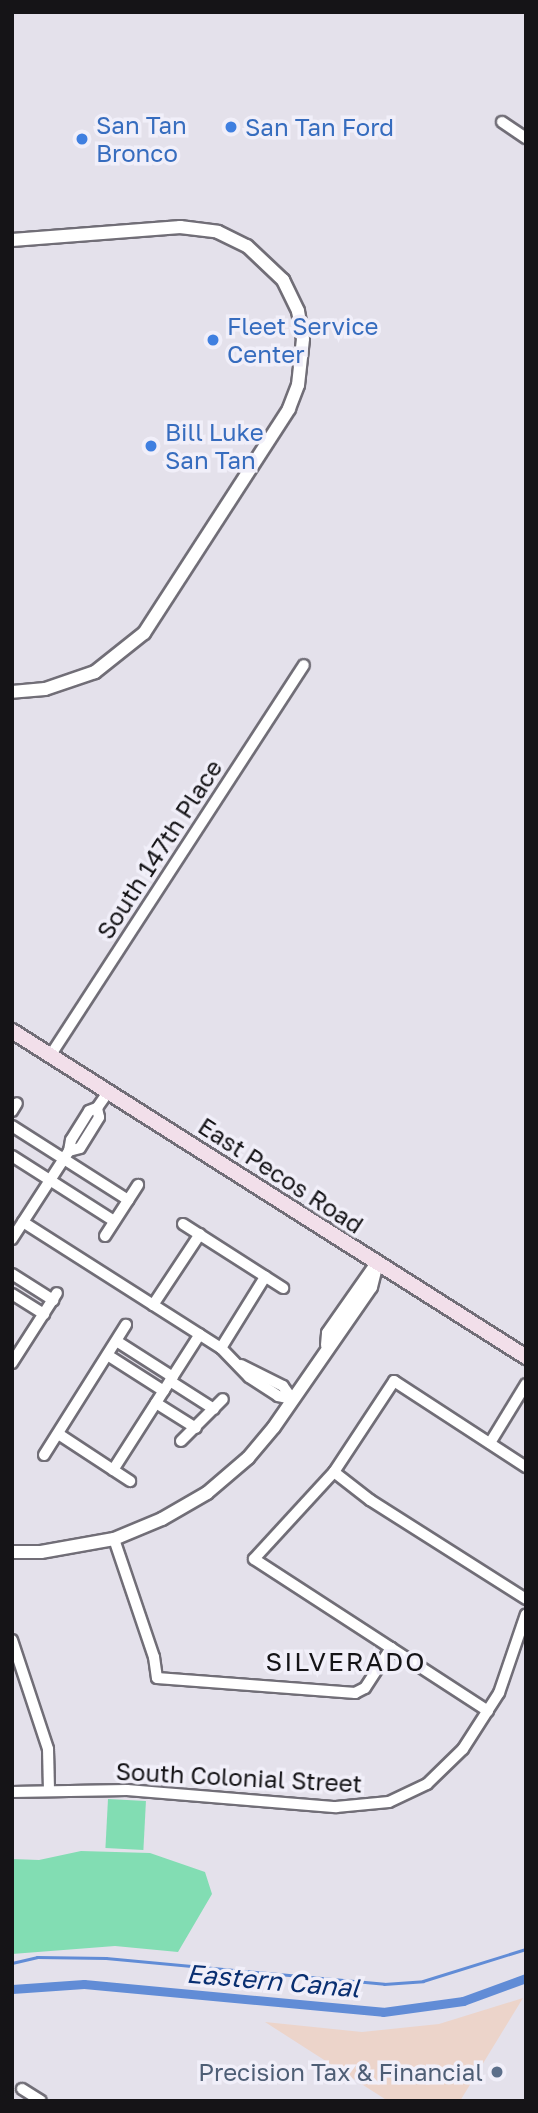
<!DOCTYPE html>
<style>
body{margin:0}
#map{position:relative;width:538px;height:2113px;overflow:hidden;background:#e4e1eb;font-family:"Golos Text",sans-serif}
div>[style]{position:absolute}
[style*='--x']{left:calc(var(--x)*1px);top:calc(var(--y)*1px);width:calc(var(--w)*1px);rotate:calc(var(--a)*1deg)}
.industrial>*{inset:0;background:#ecd4ca}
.green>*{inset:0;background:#82ddb3;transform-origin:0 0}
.stream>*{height:2.5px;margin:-1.25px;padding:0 1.25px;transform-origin:1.25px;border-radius:1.25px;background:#618cd6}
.canal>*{height:9px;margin:-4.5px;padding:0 4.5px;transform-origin:4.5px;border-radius:4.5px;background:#618cd6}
.roads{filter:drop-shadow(2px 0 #716e77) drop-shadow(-2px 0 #716e77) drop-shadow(0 2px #716e77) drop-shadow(0 -2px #716e77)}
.minor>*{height:10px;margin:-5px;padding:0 5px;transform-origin:5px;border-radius:5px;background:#fff}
.tertiary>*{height:12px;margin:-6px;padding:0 6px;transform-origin:6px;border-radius:6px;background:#fff}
.secondary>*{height:14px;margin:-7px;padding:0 7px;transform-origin:7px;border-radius:7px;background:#f2dfea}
.dots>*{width:19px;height:19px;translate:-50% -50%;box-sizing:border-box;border:4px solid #f1eff9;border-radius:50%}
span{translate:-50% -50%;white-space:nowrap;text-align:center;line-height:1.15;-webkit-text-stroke:7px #f1eff9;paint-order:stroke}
.shop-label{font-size:24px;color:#366cbe}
.left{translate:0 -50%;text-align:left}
.street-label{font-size:24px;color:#151417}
.service-label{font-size:24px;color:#4e5e75}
.right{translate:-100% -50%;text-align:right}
.neighbourhood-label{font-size:26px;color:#151417;letter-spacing:2px}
.water-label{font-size:26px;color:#092f71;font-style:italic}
.frame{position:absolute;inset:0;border:14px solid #151417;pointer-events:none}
</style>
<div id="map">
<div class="industrial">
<i style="clip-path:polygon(523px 1998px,460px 2101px,388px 2101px,265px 2022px,362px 2032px,439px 2024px)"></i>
</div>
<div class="green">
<i style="left:108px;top:1799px;width:38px;height:49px;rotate:3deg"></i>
<i style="clip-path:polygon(81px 1851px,150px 1853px,205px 1872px,212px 1894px,178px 1952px,115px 1946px,12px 1954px,12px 1859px,39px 1860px)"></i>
</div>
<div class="stream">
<i style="--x:12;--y:1963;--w:26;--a:-13"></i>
<i style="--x:37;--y:1957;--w:69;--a:0.8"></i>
<i style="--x:106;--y:1958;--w:279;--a:5.3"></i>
<i style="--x:384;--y:1984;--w:39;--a:-4"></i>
<i style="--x:423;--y:1981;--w:108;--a:-17.3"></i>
</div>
<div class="canal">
<i style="--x:12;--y:1989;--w:72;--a:-4"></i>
<i style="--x:84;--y:1984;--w:300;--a:5.3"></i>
<i style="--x:383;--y:2012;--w:81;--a:-7.8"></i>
<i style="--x:463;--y:2001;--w:67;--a:-20.1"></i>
</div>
<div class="roads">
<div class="minor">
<i style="--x:502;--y:122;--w:29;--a:34"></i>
<i style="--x:50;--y:1056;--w:466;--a:-57"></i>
<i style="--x:12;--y:1111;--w:9;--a:-58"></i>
<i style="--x:12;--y:1126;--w:138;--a:32.5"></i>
<i style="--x:69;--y:1151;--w:11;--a:-15"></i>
<i style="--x:80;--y:1148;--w:36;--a:-58"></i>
<i style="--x:99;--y:1117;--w:9;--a:-103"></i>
<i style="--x:12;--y:1156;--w:121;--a:32.5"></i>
<i style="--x:23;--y:1222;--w:235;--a:32.5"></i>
<i style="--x:221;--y:1348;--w:40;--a:46"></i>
<i style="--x:249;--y:1377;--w:35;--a:33"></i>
<i style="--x:278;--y:1396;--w:14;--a:12"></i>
<i style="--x:183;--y:1224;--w:119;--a:32.6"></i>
<i style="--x:105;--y:1236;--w:61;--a:-57.1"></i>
<i style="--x:12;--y:1239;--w:105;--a:-57.1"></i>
<i style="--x:69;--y:1151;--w:11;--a:-80"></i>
<i style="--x:71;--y:1140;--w:34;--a:-58"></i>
<i style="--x:89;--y:1111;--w:9;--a:-21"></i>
<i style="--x:97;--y:1108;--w:19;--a:-55"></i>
<i style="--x:12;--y:1274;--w:49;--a:32.4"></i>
<i style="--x:12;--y:1294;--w:38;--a:32"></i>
<i style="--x:153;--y:1305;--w:85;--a:-56.5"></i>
<i style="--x:118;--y:1342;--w:65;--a:32.5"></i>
<i style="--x:221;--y:1348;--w:84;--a:-58.2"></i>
<i style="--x:109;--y:1356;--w:65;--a:32.5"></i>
<i style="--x:12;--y:1363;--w:83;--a:-57.3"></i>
<i style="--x:241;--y:1365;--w:47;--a:26.6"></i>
<i style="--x:283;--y:1386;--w:16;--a:55"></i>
<i style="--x:170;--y:1381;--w:52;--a:32.5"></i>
<i style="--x:156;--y:1403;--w:47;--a:32"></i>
<i style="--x:60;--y:1435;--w:84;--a:33.3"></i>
<i style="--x:181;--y:1441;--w:59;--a:-45"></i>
<i style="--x:490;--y:1443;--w:69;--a:-58.6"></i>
<i style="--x:44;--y:1455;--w:154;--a:-57.8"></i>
<i style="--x:113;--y:1470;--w:161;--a:-57.4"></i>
<i style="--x:334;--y:1472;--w:46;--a:37.9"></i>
<i style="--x:370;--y:1500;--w:185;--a:32.4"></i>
<i style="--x:114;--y:1539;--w:125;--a:71.3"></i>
<i style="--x:154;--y:1657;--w:21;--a:82"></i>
<i style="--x:157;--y:1678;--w:199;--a:4.3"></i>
<i style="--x:355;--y:1693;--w:11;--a:-27"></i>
<i style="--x:365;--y:1688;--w:48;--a:-57"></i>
<i style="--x:12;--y:1640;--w:115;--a:71.7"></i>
<i style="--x:48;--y:1749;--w:40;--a:88.6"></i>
<i style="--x:488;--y:1711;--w:279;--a:-147"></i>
<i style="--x:254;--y:1559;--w:118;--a:-47.4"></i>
<i style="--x:334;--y:1472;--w:109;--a:-56.6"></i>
<i style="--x:394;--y:1381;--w:158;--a:33.1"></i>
<i style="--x:12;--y:1792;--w:115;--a:-1"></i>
<i style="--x:127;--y:1790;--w:210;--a:4.7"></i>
<i style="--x:336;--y:1807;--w:53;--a:-5.4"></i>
<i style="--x:389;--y:1802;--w:42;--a:-25.3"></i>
<i style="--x:427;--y:1784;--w:50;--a:-44.2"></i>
<i style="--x:463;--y:1749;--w:67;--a:-57.3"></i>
<i style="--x:499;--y:1693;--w:83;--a:-71.1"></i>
<i style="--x:22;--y:2089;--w:22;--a:32"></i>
</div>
<div class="tertiary">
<i style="--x:12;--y:240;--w:169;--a:-4.4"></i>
<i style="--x:180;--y:227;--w:38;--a:7"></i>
<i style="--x:218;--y:232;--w:32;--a:26"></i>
<i style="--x:247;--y:246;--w:50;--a:43.4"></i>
<i style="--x:283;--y:280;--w:34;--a:64"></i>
<i style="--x:298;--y:311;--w:28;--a:80"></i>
<i style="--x:303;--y:339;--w:46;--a:96.2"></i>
<i style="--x:298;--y:385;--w:26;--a:111"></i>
<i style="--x:289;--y:409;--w:267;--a:122.9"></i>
<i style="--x:144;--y:633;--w:63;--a:141.5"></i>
<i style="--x:95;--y:672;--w:53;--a:161.2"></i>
<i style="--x:45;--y:689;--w:33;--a:175"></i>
<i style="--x:327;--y:1345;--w:12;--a:-85"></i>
<i style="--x:328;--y:1333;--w:85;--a:-55"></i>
<i style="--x:12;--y:1552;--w:29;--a:0"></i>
<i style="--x:41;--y:1552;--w:74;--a:-10.1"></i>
<i style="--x:114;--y:1539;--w:52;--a:-22.6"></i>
<i style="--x:162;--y:1519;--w:52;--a:-30"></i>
<i style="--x:207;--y:1493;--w:54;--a:-40.5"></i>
<i style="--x:248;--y:1458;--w:40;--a:-50"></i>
<i style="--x:274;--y:1427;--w:170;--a:-55.3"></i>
<i style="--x:371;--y:1287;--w:25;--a:-76"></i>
</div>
<div class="secondary">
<i style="--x:12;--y:1031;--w:609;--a:32.38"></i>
</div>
</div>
<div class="dots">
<i style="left:231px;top:127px;background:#3f7fe0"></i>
<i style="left:82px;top:139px;background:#3f7fe0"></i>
<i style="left:213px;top:340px;background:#3f7fe0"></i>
<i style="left:151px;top:446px;background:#3f7fe0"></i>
<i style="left:497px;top:2072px;background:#5c6f8a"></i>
</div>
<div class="shop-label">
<span class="left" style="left:96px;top:139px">San Tan<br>Bronco</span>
<span class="left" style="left:245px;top:127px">San Tan Ford</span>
<span class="left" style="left:227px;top:340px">Fleet Service<br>Center</span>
<span class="left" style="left:165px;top:446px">Bill Luke<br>San Tan</span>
</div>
<div class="street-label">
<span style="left:159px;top:849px;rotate:-57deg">South 147th Place</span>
<span style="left:281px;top:1175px;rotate:33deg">East Pecos Road</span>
<span style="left:239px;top:1777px;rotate:3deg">South Colonial Street</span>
</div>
<div class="service-label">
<span class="right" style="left:483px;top:2072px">Precision Tax &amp; Financial</span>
</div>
<div class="neighbourhood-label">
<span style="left:346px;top:1662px">SILVERADO</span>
</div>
<div class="water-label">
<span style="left:273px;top:1981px;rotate:5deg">Eastern Canal</span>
</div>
<div class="frame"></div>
</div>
